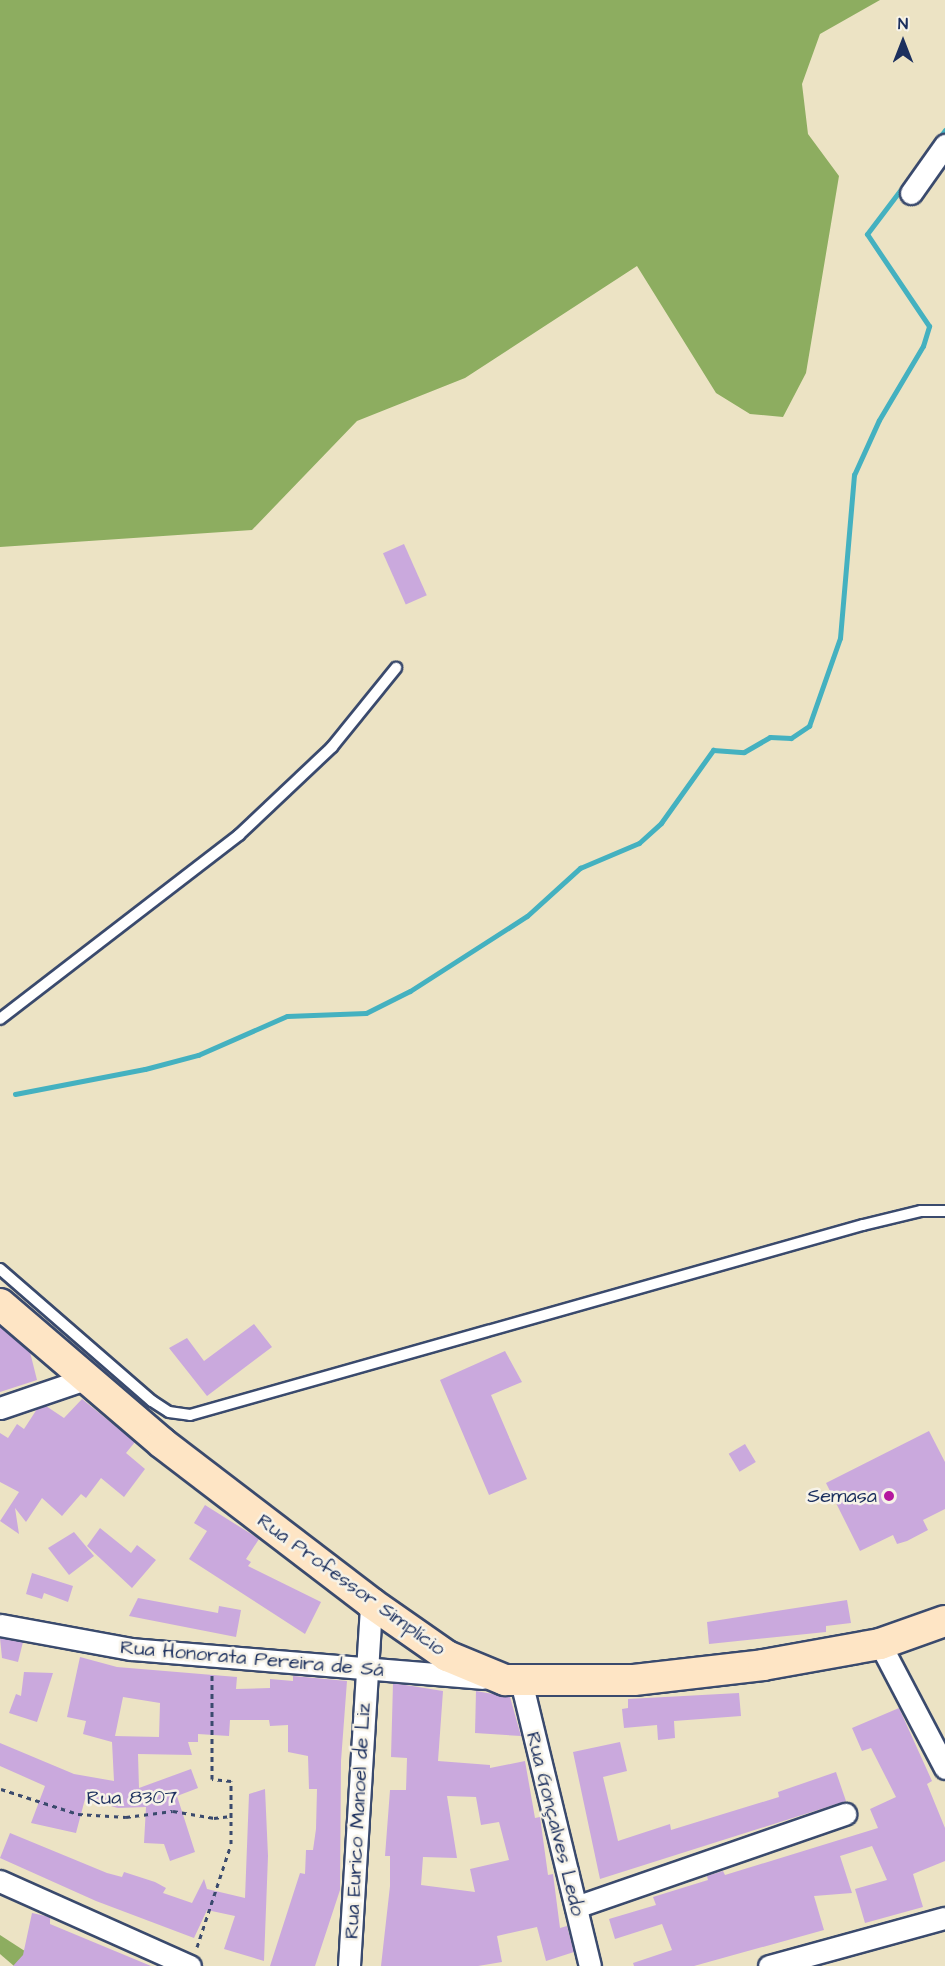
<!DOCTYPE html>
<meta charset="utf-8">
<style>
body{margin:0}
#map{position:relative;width:945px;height:1966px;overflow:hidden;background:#ece3c4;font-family:"Architects Daughter",sans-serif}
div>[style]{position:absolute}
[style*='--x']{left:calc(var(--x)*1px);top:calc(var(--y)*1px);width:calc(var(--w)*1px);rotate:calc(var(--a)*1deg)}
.forest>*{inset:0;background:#8dad60}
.stream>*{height:5px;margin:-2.5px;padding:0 2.5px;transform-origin:2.5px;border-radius:2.5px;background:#44b1c0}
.building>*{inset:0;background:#caa9dd;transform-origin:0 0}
.path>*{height:3px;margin-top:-1.5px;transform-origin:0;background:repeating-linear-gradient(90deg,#3a4a6d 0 4.5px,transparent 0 9px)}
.roads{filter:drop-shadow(2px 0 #3a4a6d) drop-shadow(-2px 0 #3a4a6d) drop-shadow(0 2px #3a4a6d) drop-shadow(0 -2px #3a4a6d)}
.lane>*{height:10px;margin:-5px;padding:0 5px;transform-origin:5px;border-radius:5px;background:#fff}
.street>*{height:21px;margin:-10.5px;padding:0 10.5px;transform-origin:10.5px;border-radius:10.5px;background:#fff}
.secondary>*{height:30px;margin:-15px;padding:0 15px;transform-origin:15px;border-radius:15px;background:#fee5c5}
.dots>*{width:16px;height:16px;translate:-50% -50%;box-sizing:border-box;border:3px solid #f7f3e8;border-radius:50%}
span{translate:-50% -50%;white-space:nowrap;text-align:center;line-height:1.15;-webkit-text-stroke:5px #f7f3e8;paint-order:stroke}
.poi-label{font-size:20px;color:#1b2f5e}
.right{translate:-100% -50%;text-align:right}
.street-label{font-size:20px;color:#1b2f5e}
.north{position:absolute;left:873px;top:12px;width:60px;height:60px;-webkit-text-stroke:4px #f7f3e8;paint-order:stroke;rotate:0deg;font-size:16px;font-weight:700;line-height:24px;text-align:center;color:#1b2f5e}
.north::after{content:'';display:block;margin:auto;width:21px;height:27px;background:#1b2f5e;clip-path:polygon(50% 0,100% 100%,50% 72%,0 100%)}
</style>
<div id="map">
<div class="forest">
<i style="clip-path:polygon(0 0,880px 0,820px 34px,802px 84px,808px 134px,839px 176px,806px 373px,783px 417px,750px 414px,716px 393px,637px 266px,465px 378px,357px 421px,252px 530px,0 547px)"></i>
<i style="clip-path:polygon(0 1935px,34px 1957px,14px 1966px,0 1954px)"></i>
</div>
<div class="stream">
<i style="--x:937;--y:141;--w:14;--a:-54"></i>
<i style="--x:15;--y:1094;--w:132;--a:-10.9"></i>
<i style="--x:145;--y:1069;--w:55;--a:-14.8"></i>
<i style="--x:198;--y:1055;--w:97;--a:-23.7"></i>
<i style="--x:287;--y:1016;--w:79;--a:-2.2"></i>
<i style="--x:366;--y:1013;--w:49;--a:-26.6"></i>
<i style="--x:410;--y:991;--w:139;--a:-32.7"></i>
<i style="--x:527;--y:916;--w:72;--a:-42.2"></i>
<i style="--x:580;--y:868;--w:64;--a:-23"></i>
<i style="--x:639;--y:843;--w:30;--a:-42"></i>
<i style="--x:661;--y:823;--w:90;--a:-54.5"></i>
<i style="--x:713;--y:750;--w:31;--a:4"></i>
<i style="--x:744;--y:752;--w:30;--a:-30"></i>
<i style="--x:770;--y:737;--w:21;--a:3"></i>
<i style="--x:791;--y:738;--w:22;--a:-34"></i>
<i style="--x:809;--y:726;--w:93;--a:-70.6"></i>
<i style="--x:840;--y:638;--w:164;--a:-85.1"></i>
<i style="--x:854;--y:475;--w:60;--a:-65.6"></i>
<i style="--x:879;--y:420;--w:86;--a:-59.3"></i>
<i style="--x:923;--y:346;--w:21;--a:-73"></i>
<i style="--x:929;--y:326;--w:111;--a:-124"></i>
<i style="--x:867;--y:234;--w:68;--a:-52.8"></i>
</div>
<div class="building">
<i style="left:404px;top:544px;width:56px;height:23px;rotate:66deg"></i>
<i style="clip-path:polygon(254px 1324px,272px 1347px,207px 1396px,169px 1348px,187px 1338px,204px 1361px)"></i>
<i style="clip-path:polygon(0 1327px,30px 1352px,37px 1380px,0 1392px)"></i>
<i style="clip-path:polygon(505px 1351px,522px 1382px,491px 1395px,527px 1479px,489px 1495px,440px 1380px)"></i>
<i style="clip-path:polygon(82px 1399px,135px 1442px,126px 1453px,145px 1469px,124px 1497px,101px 1478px,86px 1498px,81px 1494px,62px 1516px,42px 1498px,26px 1522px,15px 1508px,19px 1534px,0 1521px,19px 1492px,0 1482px,0 1433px,8px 1438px,17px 1424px,24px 1429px,37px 1409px,46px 1406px,64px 1418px)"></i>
<i style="clip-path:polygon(929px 1431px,945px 1462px,945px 1509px,923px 1520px,928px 1530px,907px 1541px,897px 1544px,893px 1535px,860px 1551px,826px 1483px)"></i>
<i style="left:745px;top:1444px;width:21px;height:19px;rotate:59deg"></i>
<i style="clip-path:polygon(205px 1505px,259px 1539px,246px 1559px,251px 1562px,248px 1566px,321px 1602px,305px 1634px,189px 1559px,207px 1531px,194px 1523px)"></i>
<i style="clip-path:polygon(100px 1528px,131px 1553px,137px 1545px,156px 1560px,132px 1588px,87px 1546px)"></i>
<i style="clip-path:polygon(74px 1532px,94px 1556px,69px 1575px,48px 1548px)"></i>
<i style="clip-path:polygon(32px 1573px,73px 1586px,68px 1602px,44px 1593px,42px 1599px,26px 1594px)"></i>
<i style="clip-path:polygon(138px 1598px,218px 1613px,219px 1606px,241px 1610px,236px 1637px,129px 1616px)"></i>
<i style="clip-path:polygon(847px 1600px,851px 1623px,826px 1626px,826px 1632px,709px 1644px,707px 1622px)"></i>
<i style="clip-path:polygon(0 1638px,23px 1642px,18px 1662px,2px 1658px)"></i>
<i style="clip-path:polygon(evenodd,80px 1657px,117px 1667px,237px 1677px,236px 1689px,270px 1688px,270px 1679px,293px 1681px,293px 1676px,347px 1681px,341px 1761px,340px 1890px,315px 1966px,270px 1966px,300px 1873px,305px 1874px,306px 1850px,313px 1850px,316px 1829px,317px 1789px,309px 1789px,308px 1756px,288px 1752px,288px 1725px,270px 1726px,269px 1720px,230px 1720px,229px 1736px,198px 1734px,198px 1742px,188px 1742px,192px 1755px,138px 1754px,139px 1788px,191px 1769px,198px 1788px,177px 1796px,195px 1852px,170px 1861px,164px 1844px,144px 1843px,146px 1807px,118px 1808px,85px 1799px,76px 1833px,31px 1823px,45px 1786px,0 1766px,0 1743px,74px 1774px,114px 1781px,112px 1742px,83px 1734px,86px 1721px,67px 1717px,80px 1657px,123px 1697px,160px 1703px,159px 1737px,115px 1736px,123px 1697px)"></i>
<i style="clip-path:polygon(24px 1672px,53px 1673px,37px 1722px,9px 1713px,16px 1694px,21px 1696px)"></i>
<i style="clip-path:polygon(evenodd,393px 1683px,443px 1691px,438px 1761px,490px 1765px,490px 1768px,525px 1761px,535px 1818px,540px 1817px,548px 1875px,553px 1874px,560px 1928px,567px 1926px,574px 1952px,546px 1961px,537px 1927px,497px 1936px,502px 1962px,478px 1966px,381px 1966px,390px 1886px,390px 1856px,385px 1856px,390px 1790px,406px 1790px,407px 1758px,391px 1757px,393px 1683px,447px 1796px,476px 1797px,481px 1825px,499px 1822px,509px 1860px,470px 1869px,475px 1892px,421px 1885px,423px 1857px,457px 1858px,447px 1796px)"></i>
<i style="clip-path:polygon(476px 1691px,510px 1697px,521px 1736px,475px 1733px)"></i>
<i style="clip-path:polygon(739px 1693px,741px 1716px,674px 1721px,675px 1738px,658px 1740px,657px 1725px,624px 1728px,622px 1709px,628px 1708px,628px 1699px)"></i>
<i style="clip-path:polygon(899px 1708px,932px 1781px,927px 1784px,945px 1828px,945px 1861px,913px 1874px,923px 1907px,865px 1923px,855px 1889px,887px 1880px,872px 1846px,840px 1856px,852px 1893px,814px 1896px,824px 1930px,694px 1966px,634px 1966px,633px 1963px,672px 1950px,662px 1924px,615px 1939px,609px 1919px,656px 1905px,653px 1897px,708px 1880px,707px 1876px,723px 1871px,725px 1875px,878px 1828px,870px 1809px,896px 1797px,871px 1748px,862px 1751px,852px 1728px)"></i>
<i style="clip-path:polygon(620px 1742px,627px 1771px,603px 1777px,618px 1841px,670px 1824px,671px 1830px,779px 1797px,778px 1792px,836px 1772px,846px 1801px,600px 1879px,573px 1752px)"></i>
<i style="clip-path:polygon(265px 1789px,268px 1856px,264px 1961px,224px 1949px,235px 1916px,207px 1910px,194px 1938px,96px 1901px,0 1858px,10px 1833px,107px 1873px,122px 1877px,124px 1872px,155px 1882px,166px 1888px,163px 1893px,192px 1903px,204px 1879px,207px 1889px,245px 1898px,249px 1794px)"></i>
<i style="clip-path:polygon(32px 1913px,50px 1917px,50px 1924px,151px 1966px,13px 1966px,23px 1955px)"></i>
</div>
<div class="path">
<i style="--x:1;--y:1789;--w:81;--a:18"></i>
<i style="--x:78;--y:1814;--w:48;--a:3.6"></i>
<i style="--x:126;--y:1817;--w:47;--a:-7.3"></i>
<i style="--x:173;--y:1811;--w:42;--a:9.7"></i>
<i style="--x:214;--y:1818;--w:17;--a:-7"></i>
<i style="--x:197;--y:1947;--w:108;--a:-71.7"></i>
<i style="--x:231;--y:1844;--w:63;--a:-90"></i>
<i style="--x:231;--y:1781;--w:19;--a:-174"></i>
<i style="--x:212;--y:1779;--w:104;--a:-90"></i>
</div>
<div class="roads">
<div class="lane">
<i style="--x:0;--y:1019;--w:302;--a:-37.6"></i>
<i style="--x:239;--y:835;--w:128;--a:-43.4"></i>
<i style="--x:332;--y:747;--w:102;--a:-51"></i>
<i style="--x:0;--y:1269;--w:201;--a:41"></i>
<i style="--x:152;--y:1401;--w:20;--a:33"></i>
<i style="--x:169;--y:1412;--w:21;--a:8"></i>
<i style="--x:190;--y:1415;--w:699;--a:-15.77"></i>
<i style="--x:863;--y:1225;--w:60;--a:-13.6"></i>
<i style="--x:921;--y:1211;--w:24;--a:0"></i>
</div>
<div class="street">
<i style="--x:911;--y:193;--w:59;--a:-54.7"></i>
<i style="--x:0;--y:1408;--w:90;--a:-18.8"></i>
<i style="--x:0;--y:1625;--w:133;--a:10.4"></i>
<i style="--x:131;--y:1649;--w:353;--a:4.7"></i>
<i style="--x:880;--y:1644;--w:140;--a:62.3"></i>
<i style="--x:521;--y:1681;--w:293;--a:76.4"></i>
<i style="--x:0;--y:1881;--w:208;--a:24.1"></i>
<i style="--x:576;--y:1907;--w:285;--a:-19.1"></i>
<i style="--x:349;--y:1966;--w:364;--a:-86.5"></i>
<i style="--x:769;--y:1966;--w:182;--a:-15.3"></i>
</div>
<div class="secondary">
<i style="--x:0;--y:1304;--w:213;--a:40.6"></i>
<i style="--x:162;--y:1443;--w:263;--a:37.4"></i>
<i style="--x:371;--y:1603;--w:93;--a:34.9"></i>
<i style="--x:447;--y:1656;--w:63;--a:22.5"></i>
<i style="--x:505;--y:1680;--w:129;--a:0"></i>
<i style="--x:634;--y:1680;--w:130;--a:-6.6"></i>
<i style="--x:763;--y:1665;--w:119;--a:-10.2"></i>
<i style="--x:880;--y:1644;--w:69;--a:-19.5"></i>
</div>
</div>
<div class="dots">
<i style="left:889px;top:1496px;background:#b5179e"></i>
</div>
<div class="poi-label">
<span class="right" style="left:877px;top:1496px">Semasa</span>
</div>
<div class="street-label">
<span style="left:351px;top:1585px;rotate:36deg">Rua Professor Simplício</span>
<span style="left:252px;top:1659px;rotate:5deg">Rua Honorata Pereira de Sá</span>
<span style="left:132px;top:1798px;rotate:-1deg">Rua 8307</span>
<span style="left:358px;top:1821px;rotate:-87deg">Rua Eurico Manoel de Liz</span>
<span style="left:555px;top:1824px;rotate:76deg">Rua Gonçalves Ledo</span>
</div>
<div class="north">N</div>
</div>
